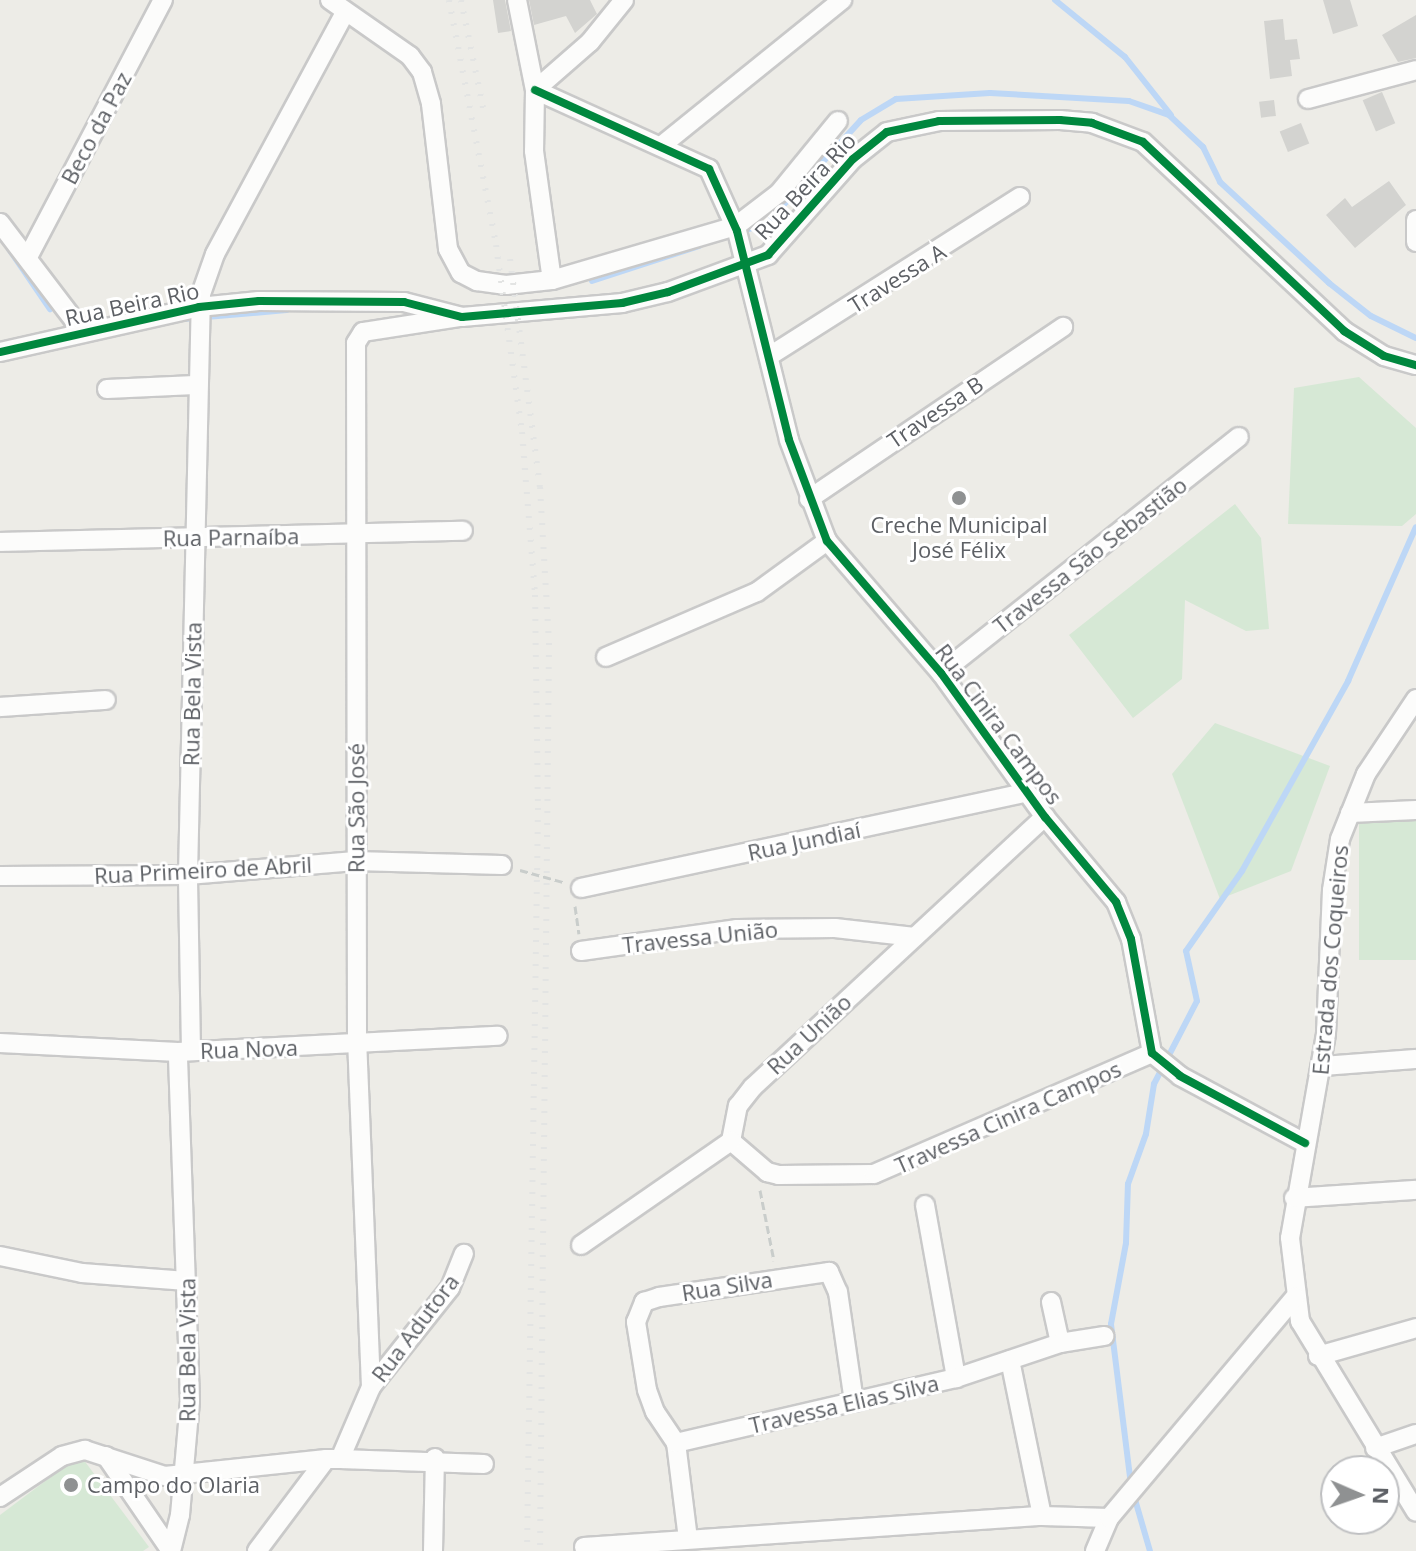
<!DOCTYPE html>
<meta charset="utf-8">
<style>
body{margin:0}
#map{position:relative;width:1416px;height:1551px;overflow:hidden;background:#edece7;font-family:"Open Sans",sans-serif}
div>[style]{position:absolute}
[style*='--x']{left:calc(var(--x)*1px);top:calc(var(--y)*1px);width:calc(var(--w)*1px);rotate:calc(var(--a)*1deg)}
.green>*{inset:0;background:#d6e8d5;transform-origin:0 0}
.stream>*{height:6px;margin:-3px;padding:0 3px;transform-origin:3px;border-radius:3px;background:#bdd7f6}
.building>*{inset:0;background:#d3d3d0;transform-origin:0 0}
.path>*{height:3px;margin-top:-1.5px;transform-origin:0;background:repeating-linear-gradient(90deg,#c9cdcb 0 8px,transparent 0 12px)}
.roads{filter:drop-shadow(2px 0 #c9c9c9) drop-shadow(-2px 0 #c9c9c9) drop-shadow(0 2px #c9c9c9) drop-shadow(0 -2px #c9c9c9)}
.minor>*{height:18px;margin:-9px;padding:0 9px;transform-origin:9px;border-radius:9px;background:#fcfcfb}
.rail>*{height:6px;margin-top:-3px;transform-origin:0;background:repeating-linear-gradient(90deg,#e3e4e3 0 2px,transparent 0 12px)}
.cycleway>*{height:8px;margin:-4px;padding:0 4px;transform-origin:4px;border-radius:4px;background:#00873e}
.dots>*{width:22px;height:22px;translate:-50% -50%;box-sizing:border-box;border:4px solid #fff;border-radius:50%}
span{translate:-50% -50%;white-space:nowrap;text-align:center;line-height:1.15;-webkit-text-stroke:6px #fff;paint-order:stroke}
.street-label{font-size:22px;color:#5d6065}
.poi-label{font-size:22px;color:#5d6065}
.left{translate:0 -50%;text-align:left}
.north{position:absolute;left:1320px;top:1455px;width:80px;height:80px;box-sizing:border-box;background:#fff;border:2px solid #bebfc1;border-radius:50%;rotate:92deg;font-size:22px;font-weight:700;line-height:32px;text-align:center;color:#5d6065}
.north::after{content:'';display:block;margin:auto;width:28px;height:36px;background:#8f9192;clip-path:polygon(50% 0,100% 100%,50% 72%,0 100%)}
</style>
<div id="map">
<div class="green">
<i style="clip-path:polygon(1359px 377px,1416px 428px,1416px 514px,1402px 526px,1288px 524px,1294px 388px)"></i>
<i style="clip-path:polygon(1235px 504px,1261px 538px,1269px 629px,1246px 631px,1185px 600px,1182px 679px,1133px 718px,1069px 635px)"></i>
<i style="clip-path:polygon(1215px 723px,1330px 766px,1291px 871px,1220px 899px,1172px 774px)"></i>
<i style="left:1416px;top:813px;width:147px;height:57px;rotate:90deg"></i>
<i style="clip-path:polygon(80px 1455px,149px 1547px,143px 1551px,0 1551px,0 1515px)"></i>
</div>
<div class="stream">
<i style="--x:1055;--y:0;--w:90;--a:39.2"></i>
<i style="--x:1125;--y:57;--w:74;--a:51.6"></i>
<i style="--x:740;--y:232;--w:28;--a:-18"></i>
<i style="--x:767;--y:223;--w:139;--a:-47.6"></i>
<i style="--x:861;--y:120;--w:41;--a:-31"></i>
<i style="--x:896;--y:99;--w:94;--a:-3.7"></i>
<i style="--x:990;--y:93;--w:139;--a:3.3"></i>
<i style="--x:1129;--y:101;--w:42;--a:19.3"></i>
<i style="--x:1169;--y:115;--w:47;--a:43.3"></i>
<i style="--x:1203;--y:147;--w:39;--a:64"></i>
<i style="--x:1220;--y:182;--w:149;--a:42.8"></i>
<i style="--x:1329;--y:283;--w:53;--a:38.2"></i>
<i style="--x:1371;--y:316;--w:50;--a:26.1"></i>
<i style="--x:9;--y:249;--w:73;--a:55.7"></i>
<i style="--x:592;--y:281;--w:113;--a:-18.1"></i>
<i style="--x:183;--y:319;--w:104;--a:-4.9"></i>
<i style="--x:1131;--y:1485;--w:162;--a:-97.1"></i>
<i style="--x:1111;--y:1324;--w:82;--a:-79.5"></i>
<i style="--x:1126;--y:1243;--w:59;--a:-88.1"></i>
<i style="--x:1128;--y:1184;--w:53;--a:-70.2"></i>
<i style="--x:1146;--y:1134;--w:51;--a:-80.9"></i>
<i style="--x:1154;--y:1084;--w:93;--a:-62.6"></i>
<i style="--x:1197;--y:1001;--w:51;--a:-102.4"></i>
<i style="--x:1186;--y:951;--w:98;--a:-55"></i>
<i style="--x:1242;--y:871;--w:218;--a:-60.8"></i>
<i style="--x:1348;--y:681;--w:168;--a:-66.2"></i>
<i style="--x:1134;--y:1496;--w:57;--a:73.8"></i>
</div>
<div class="building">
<i style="clip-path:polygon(493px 0,505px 0,511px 31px,498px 33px)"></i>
<i style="clip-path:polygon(529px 0,590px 0,597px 14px,575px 33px,566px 16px,534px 25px)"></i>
<i style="clip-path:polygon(1323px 0,1350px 0,1358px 26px,1333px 34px)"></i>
<i style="clip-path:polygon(1416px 15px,1416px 58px,1398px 62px,1382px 35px)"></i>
<i style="clip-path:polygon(1283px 19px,1285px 40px,1297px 39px,1300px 59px,1290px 60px,1292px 76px,1270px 79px,1264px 21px)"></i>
<i style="left:1382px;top:92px;width:34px;height:21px;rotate:67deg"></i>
<i style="left:1274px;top:100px;width:16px;height:15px;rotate:83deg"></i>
<i style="left:1301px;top:123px;width:22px;height:23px;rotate:68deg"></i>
<i style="clip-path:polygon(1389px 181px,1406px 205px,1355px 248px,1326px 215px,1345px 198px,1352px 207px)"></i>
</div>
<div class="path">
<i style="--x:520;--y:870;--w:45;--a:15.6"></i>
<i style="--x:575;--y:906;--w:28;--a:82"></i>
<i style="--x:760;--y:1190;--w:72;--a:78.8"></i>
</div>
<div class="roads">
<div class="minor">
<i style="--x:330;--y:0;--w:98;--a:35"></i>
<i style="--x:410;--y:56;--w:20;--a:53"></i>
<i style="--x:422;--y:72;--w:33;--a:74"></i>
<i style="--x:431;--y:104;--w:146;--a:83.3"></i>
<i style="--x:448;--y:249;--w:27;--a:62"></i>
<i style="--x:461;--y:273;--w:18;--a:27"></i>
<i style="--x:477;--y:281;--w:29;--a:8"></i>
<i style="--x:506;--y:285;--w:46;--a:-6.2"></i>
<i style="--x:552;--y:280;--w:192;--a:-16.4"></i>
<i style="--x:736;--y:226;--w:54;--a:-37.5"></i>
<i style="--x:779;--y:193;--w:93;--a:-50.7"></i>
<i style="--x:517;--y:0;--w:92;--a:78.7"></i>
<i style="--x:535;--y:90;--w:61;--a:90.9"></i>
<i style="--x:534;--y:151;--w:130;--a:82.1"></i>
<i style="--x:535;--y:90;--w:191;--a:24.4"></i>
<i style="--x:709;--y:169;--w:68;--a:65.7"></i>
<i style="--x:737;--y:231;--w:215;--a:76"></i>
<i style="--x:789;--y:440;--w:108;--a:69.4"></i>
<i style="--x:827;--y:541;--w:174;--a:49.2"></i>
<i style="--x:941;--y:673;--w:178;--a:54.2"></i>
<i style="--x:1045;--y:817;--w:111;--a:50.1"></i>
<i style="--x:1116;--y:902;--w:40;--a:68"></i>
<i style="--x:1131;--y:939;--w:116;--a:79.6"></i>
<i style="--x:1152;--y:1053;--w:36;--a:39"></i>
<i style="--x:1180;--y:1076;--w:142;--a:28.2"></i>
<i style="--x:535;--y:90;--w:73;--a:-41.1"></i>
<i style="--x:590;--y:42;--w:54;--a:-51"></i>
<i style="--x:1308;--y:99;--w:112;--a:-15"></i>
<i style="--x:661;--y:146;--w:233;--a:-38.9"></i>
<i style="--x:1416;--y:220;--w:22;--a:90"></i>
<i style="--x:0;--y:223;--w:137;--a:52.7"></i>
<i style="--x:29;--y:255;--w:288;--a:-62.3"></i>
<i style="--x:0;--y:352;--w:204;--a:-12.7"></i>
<i style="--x:199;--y:307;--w:60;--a:-5.7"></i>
<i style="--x:259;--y:301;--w:145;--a:0.4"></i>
<i style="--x:404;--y:302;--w:60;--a:14.5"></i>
<i style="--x:462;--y:317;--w:161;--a:-5"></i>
<i style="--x:622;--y:303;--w:47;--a:-13.4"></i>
<i style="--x:668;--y:292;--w:107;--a:-20.3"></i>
<i style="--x:768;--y:255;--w:128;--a:-48.5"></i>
<i style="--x:853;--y:159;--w:43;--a:-38.5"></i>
<i style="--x:887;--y:132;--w:53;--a:-11.9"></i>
<i style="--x:939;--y:121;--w:121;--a:-0.5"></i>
<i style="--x:1060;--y:120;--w:32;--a:5"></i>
<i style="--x:1092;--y:123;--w:54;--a:20.4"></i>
<i style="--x:1143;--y:142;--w:276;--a:43.2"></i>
<i style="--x:1344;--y:331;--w:47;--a:32"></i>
<i style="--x:1384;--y:356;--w:33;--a:16"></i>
<i style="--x:771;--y:355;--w:295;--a:-32.4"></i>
<i style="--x:107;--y:389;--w:88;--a:-2.6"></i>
<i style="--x:809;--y:499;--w:307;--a:-34.1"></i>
<i style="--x:0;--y:542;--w:463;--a:-1.4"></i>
<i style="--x:606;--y:657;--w:164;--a:-23.3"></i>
<i style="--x:757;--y:592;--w:87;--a:-36.1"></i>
<i style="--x:941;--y:673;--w:380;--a:-38.4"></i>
<i style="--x:1416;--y:699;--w:90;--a:123.7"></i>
<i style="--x:1366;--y:774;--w:70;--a:111.8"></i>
<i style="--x:1340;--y:839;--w:52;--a:98.9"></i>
<i style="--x:1332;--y:890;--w:144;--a:92.4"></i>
<i style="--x:1326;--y:1034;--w:207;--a:100"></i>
<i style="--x:1290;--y:1238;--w:84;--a:83.1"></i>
<i style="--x:1300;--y:1321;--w:223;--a:58.7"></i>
<i style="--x:0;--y:707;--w:106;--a:-3.8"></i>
<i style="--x:1350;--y:813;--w:66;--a:-2.6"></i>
<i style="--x:0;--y:876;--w:188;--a:-0.3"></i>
<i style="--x:188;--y:875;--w:168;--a:-4.8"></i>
<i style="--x:355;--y:861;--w:147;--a:1.6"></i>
<i style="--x:581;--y:888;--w:455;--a:-12.1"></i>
<i style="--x:581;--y:951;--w:158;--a:-8"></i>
<i style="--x:737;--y:929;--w:98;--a:-0.6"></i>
<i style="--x:835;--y:928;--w:80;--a:6.5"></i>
<i style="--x:0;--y:1043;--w:178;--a:2.9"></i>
<i style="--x:178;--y:1052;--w:320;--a:-2.9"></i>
<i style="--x:191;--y:1051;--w:176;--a:-91"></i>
<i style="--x:188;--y:875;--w:581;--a:-88.72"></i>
<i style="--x:201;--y:294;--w:42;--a:-70.7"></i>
<i style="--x:215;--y:254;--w:274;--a:-61.7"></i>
<i style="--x:1322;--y:1066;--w:94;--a:-4.3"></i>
<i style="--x:731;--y:1141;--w:48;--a:40.7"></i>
<i style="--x:767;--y:1172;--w:12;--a:14"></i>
<i style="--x:779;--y:1175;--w:95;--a:-0.6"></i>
<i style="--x:874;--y:1174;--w:303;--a:-23.5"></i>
<i style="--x:731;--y:1141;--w:36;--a:-79"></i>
<i style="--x:738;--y:1106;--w:24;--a:-52"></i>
<i style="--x:753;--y:1087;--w:398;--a:-42.8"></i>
<i style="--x:1294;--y:1198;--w:122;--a:-3.8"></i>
<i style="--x:925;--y:1205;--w:176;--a:79.8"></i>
<i style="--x:581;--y:1245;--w:183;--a:-34.7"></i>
<i style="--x:0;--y:1256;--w:84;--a:11.7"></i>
<i style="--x:82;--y:1273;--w:105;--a:4.4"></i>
<i style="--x:1051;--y:1302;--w:42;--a:77.6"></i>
<i style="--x:1318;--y:1356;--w:102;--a:-15.9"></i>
<i style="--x:1010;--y:1360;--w:159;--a:78.4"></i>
<i style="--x:371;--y:1387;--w:343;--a:-92.3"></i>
<i style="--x:357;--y:1044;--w:701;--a:-90.08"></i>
<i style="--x:356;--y:343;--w:13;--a:-58"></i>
<i style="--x:363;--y:332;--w:98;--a:-8.8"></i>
<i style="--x:676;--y:1443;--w:37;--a:-124"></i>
<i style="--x:655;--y:1412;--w:23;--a:-110"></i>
<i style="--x:647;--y:1390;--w:69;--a:-99.2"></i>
<i style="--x:636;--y:1322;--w:22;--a:-68"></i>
<i style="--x:644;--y:1302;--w:16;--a:-18"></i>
<i style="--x:659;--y:1297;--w:172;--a:-8.4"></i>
<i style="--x:829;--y:1272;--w:22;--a:66"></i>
<i style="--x:838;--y:1292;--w:111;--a:81.7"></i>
<i style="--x:1375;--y:1448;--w:43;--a:-18.9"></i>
<i style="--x:106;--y:1456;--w:115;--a:55.6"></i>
<i style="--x:340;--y:1459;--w:144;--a:2"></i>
<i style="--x:0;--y:1497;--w:74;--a:-33.5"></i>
<i style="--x:62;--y:1456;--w:24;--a:-15"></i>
<i style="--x:85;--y:1450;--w:84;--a:18"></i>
<i style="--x:165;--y:1476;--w:162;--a:-6"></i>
<i style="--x:688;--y:1539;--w:97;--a:-97.1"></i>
<i style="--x:676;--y:1443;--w:287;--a:-13.1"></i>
<i style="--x:956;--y:1378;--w:110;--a:-18.6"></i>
<i style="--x:1060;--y:1343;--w:45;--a:-9"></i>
<i style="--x:584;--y:1547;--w:459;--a:-3.9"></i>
<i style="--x:1042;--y:1516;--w:67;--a:1.7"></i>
<i style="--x:171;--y:1551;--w:37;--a:-76"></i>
<i style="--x:180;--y:1515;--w:114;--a:-85"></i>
<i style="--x:190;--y:1401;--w:349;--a:-92"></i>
<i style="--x:257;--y:1551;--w:115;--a:-53.1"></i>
<i style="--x:326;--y:1459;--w:14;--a:0"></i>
<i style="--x:340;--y:1459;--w:78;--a:-66.7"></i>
<i style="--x:371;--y:1387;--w:127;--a:-51.4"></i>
<i style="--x:450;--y:1288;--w:37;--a:-68"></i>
<i style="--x:433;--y:1551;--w:93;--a:-88.8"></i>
<i style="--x:1095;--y:1551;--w:36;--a:-67"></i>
<i style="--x:1109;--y:1518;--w:289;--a:-49.9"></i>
</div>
</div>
<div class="rail">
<i style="--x:449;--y:0;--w:249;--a:79.1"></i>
<i style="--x:496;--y:245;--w:189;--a:82.1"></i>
<i style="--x:522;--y:432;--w:164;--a:85.4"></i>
<i style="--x:535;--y:595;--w:213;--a:89.2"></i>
<i style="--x:538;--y:808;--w:743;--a:90.85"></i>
<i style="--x:461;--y:0;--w:119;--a:78.4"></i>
<i style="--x:510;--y:259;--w:230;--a:82.5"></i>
<i style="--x:540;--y:487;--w:156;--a:86.7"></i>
<i style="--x:549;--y:643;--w:908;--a:90.57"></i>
</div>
<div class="cycleway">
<i style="--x:535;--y:90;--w:191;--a:24.4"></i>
<i style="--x:709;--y:169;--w:68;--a:65.7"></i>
<i style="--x:737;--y:231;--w:215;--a:76"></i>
<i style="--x:789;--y:440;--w:108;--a:69.4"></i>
<i style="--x:827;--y:541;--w:174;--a:49.2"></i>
<i style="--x:941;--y:673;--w:178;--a:54.2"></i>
<i style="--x:1045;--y:817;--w:111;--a:50.1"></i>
<i style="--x:1116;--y:902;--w:40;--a:68"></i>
<i style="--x:1131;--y:939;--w:116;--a:79.6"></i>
<i style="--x:1152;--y:1053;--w:36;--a:39"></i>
<i style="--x:1180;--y:1076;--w:142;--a:28.2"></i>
<i style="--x:0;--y:352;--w:204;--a:-12.7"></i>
<i style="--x:199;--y:307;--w:60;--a:-5.7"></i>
<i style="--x:259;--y:301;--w:145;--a:0.4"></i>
<i style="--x:404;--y:302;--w:60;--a:14.5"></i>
<i style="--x:462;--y:317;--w:161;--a:-5"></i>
<i style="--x:622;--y:303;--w:47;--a:-13.4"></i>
<i style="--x:668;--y:292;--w:107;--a:-20.3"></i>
<i style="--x:768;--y:255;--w:128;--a:-48.5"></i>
<i style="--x:853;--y:159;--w:43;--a:-38.5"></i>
<i style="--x:887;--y:132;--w:53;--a:-11.9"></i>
<i style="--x:939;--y:121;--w:121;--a:-0.5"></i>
<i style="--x:1060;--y:120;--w:32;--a:5"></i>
<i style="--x:1092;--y:123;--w:54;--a:20.4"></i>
<i style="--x:1143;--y:142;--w:276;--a:43.2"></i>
<i style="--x:1344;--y:331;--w:47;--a:32"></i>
<i style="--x:1384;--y:356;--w:33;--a:16"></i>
</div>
<div class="dots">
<i style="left:959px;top:498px;background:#8f9192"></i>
<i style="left:71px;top:1485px;background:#8f9192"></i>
</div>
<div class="street-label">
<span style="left:96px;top:128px;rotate:-62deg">Beco da Paz</span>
<span style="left:805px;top:186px;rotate:-47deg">Rua Beira Rio</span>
<span style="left:897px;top:278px;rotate:-32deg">Travessa A</span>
<span style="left:132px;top:304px;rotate:-12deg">Rua Beira Rio</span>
<span style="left:935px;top:412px;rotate:-34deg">Travessa B</span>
<span style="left:231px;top:537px;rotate:-1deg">Rua Parnaíba</span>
<span style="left:1090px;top:555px;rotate:-38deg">Travessa São Sebastião</span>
<span style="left:192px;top:694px;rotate:-89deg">Rua Bela Vista</span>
<span style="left:999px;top:724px;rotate:53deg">Rua Cinira Campos</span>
<span style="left:356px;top:808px;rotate:-90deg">Rua São José</span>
<span style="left:804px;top:841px;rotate:-12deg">Rua Jundiaí</span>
<span style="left:203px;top:870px;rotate:-3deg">Rua Primeiro de Abril</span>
<span style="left:700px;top:937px;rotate:-6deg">Travessa União</span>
<span style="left:1330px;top:960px;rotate:-85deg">Estrada dos Coqueiros</span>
<span style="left:809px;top:1034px;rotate:-43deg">Rua União</span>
<span style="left:249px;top:1049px;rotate:-2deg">Rua Nova</span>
<span style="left:1008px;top:1117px;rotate:-24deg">Travessa Cinira Campos</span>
<span style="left:727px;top:1286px;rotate:-9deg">Rua Silva</span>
<span style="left:415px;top:1328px;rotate:-53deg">Rua Adutora</span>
<span style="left:187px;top:1350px;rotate:-90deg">Rua Bela Vista</span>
<span style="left:844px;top:1404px;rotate:-13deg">Travessa Elias Silva</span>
</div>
<div class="poi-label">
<span style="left:959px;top:537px">Creche Municipal<br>José Félix</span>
<span class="left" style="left:87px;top:1485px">Campo do Olaria</span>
</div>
<div class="north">N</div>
</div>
